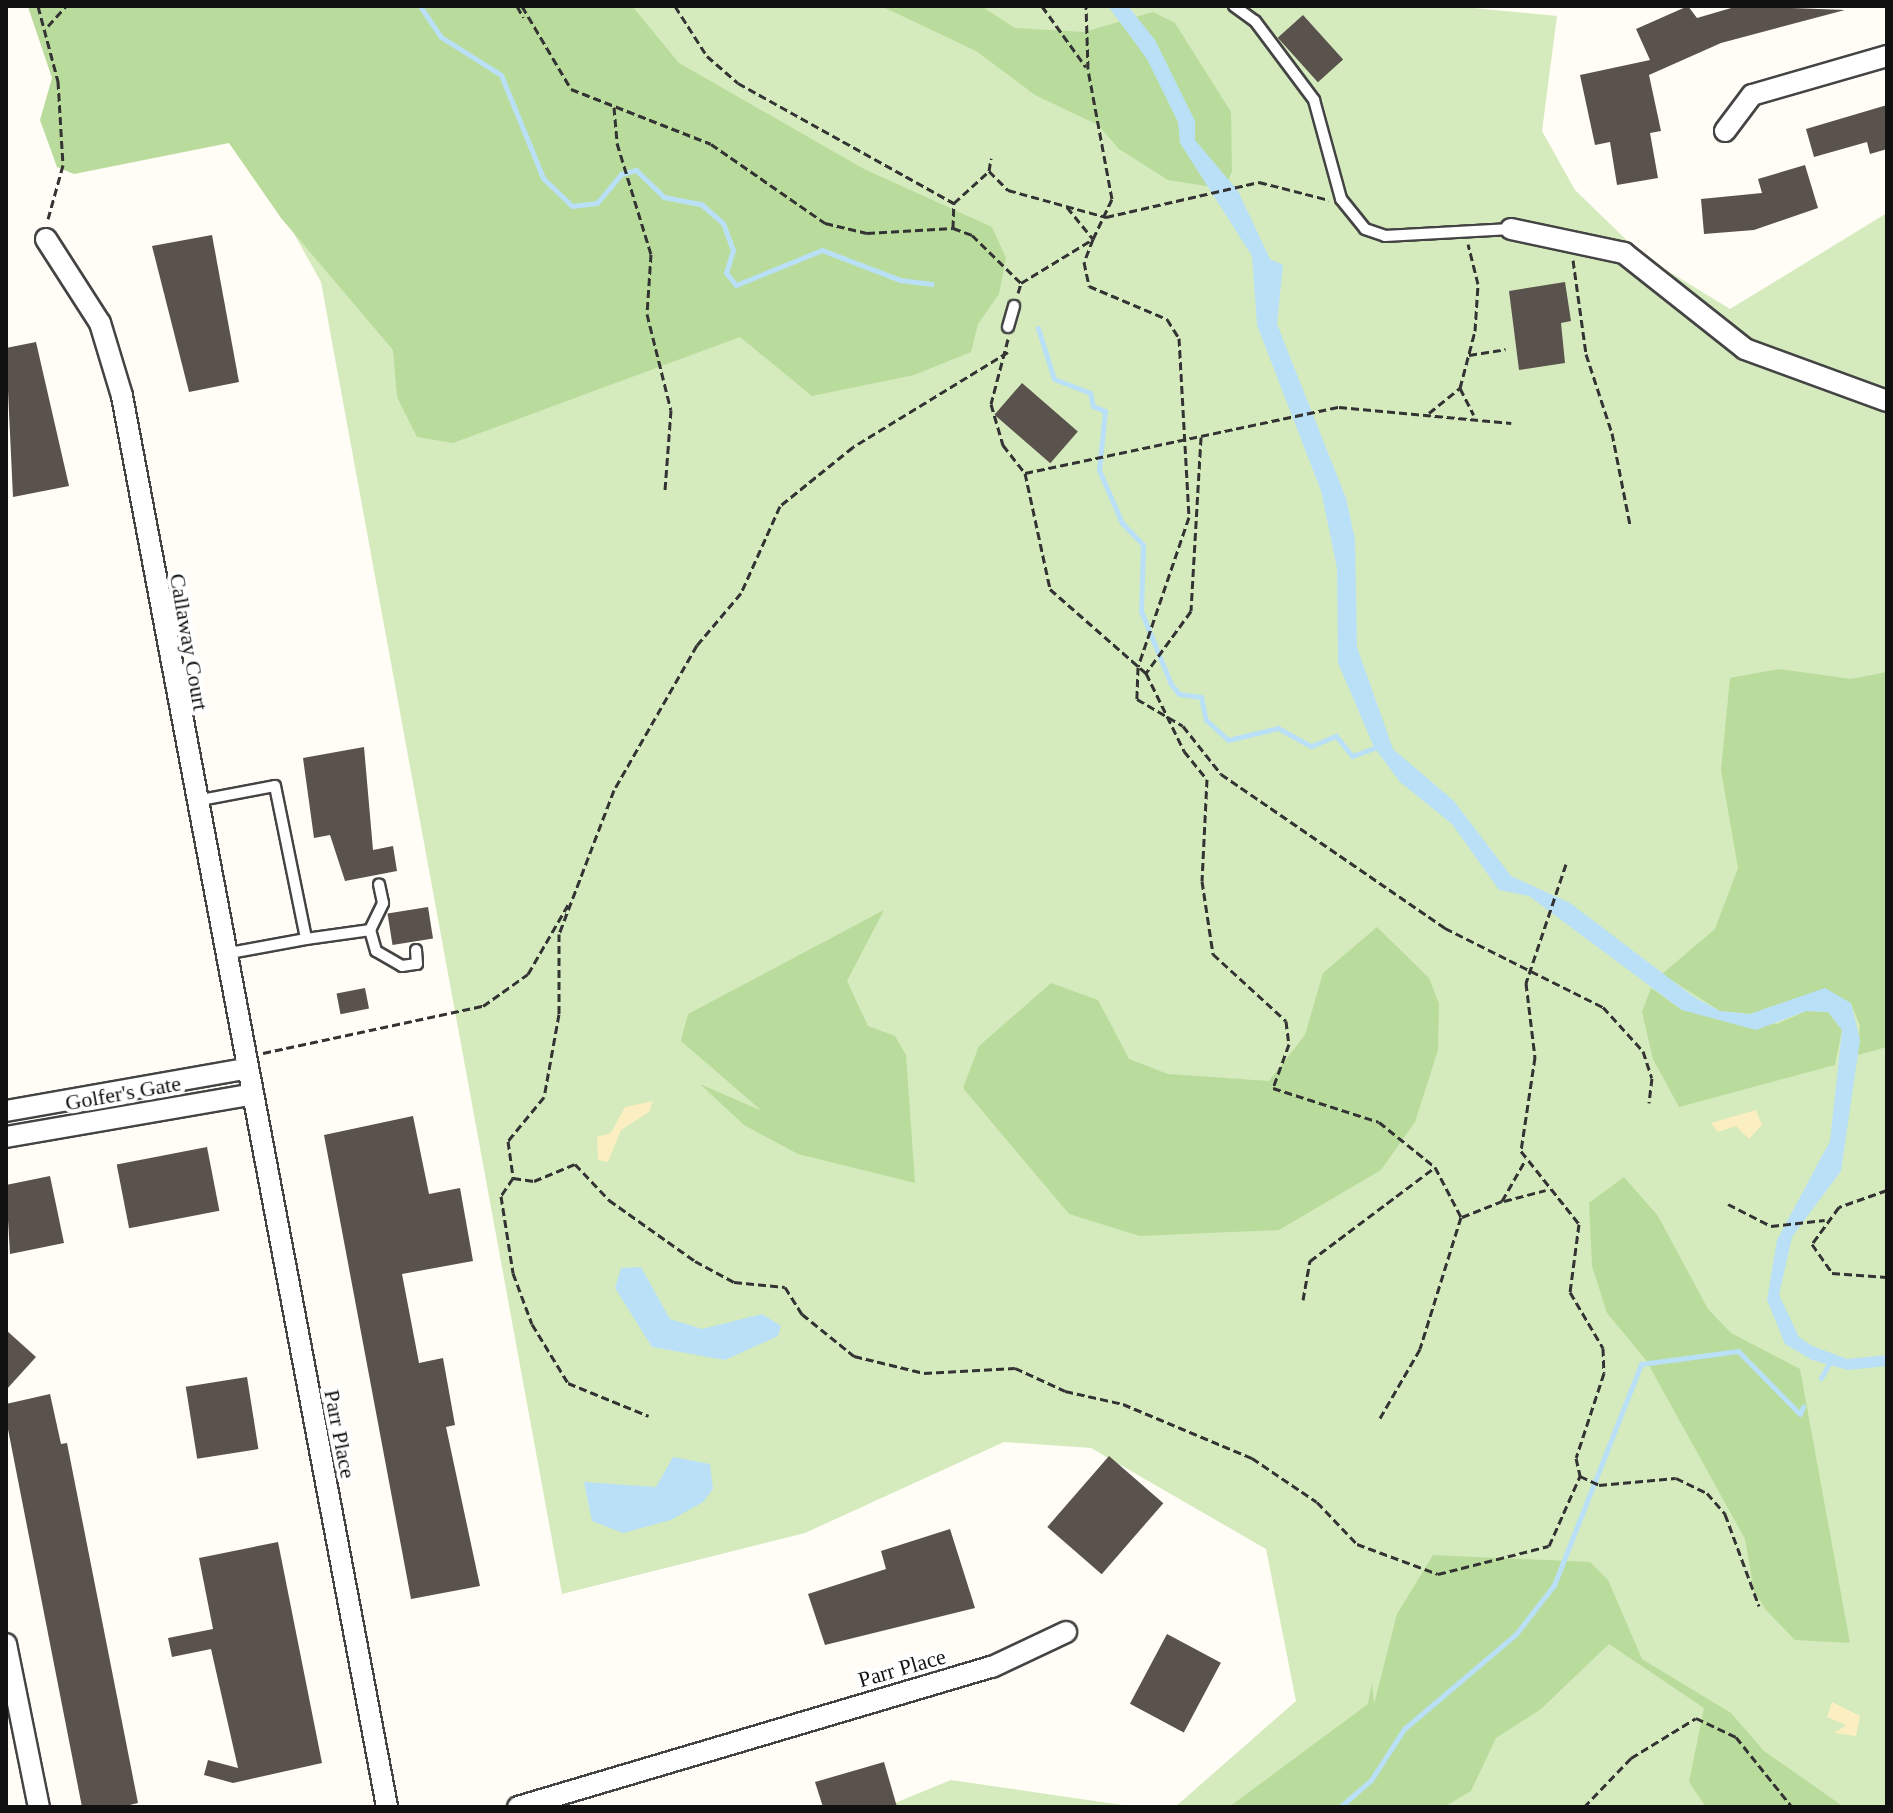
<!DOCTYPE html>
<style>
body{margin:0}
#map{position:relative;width:1893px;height:1813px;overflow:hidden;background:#fffdf5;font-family:"Times New Roman",serif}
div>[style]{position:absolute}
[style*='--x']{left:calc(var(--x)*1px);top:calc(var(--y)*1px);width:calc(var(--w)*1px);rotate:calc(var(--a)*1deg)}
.green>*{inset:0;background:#d5ebbd}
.forest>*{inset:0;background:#b9dc9c}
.sand>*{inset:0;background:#fbeec1}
.water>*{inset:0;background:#b9e0f7}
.stream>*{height:5px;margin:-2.5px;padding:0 2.5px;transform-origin:2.5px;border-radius:2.5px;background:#b9e0f7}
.building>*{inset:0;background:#5a524d;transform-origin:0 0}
.path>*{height:3px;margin-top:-1.5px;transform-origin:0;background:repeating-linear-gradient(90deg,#333 0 8px,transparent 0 12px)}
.roads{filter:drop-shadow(2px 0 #444) drop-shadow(-2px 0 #444) drop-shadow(0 2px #444) drop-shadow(0 -2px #444)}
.service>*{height:10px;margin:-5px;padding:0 5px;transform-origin:5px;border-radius:5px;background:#fff}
.minor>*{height:20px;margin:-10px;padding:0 10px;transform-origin:10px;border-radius:10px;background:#fff}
span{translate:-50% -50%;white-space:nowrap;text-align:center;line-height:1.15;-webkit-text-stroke:8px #fff;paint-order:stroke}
.street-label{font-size:22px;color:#111}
.frame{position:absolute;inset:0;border:8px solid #111;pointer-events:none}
</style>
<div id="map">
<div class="green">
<i style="clip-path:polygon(167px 6px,1452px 6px,1557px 16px,1542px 131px,1575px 190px,1642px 255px,1730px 309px,1887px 213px,1887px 1807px,1175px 1807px,1296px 1701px,1266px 1549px,1091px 1448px,1004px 1442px,805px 1533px,562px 1594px,321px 282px)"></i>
<i style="clip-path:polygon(951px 1780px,1136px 1807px,885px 1807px)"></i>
</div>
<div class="forest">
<i style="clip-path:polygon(6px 6px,632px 6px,679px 63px,864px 169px,992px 227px,1006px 258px,999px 294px,978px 324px,971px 352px,914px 375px,812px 396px,740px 337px,453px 443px,417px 437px,397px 397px,393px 350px,281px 218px,229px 143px,74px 174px,57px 167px,40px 120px,52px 78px,28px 7px)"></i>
<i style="clip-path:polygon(881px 6px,981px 6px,1015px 28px,1084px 32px,1153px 12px,1175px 23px,1231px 112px,1232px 171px,1225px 189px,1168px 180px,1119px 149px,1098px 125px,1035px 95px,976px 51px)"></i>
<i style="clip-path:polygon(1779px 669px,1851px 679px,1887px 672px,1887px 1047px,1858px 1055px,1860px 1026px,1851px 1003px,1795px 999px,1750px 1014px,1720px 1011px,1662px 974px,1715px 929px,1738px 868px,1721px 770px,1730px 678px)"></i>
<i style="clip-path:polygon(884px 910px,847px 981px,868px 1026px,895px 1036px,906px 1055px,915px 1183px,798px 1154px,744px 1125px,700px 1084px,762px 1111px,681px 1041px,688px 1014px)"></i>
<i style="clip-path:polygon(1377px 927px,1429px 978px,1439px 1004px,1438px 1050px,1415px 1122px,1381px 1170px,1279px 1230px,1140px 1236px,1069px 1214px,963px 1088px,979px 1046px,1051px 983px,1098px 1000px,1129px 1059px,1168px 1074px,1269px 1081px,1305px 1035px,1323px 973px)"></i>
<i style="clip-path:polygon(1651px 988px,1682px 1010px,1777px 1024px,1806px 1011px,1828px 1012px,1842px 1030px,1835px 1065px,1679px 1107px,1653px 1059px,1642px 1012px)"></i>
<i style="clip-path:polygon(1624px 1177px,1658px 1216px,1708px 1309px,1731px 1333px,1800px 1369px,1850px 1643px,1795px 1640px,1766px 1610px,1754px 1591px,1745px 1539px,1646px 1360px,1607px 1313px,1592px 1266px,1589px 1203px)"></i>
<i style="clip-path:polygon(1433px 1555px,1590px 1562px,1608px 1580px,1642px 1659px,1731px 1713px,1764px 1751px,1844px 1807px,1706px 1807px,1689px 1782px,1704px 1708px,1609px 1644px,1541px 1709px,1496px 1738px,1471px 1791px,1444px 1807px,1229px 1807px,1368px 1704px,1372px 1683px,1374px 1704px,1397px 1614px)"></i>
</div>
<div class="sand">
<i style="clip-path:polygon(653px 1101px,649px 1112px,621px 1130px,608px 1162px,598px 1160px,597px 1137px,611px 1133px,625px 1107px)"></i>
<i style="clip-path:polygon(1756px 1110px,1762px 1125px,1749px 1139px,1736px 1126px,1718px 1132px,1711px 1123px)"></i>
<i style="clip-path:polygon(1832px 1702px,1860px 1716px,1856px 1736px,1834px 1733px,1846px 1725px,1827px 1717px)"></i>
</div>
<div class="water">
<i style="clip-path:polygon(1108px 6px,1128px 6px,1155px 40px,1195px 121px,1195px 140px,1238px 191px,1270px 259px,1283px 265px,1277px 324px,1346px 498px,1355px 539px,1357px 647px,1393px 749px,1454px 801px,1511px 876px,1570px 903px,1694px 997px,1720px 1011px,1750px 1014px,1825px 988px,1851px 1003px,1860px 1040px,1841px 1171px,1792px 1237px,1779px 1295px,1799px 1337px,1812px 1346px,1847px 1359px,1887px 1355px,1887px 1366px,1848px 1370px,1812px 1360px,1785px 1344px,1767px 1300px,1777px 1240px,1830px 1141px,1842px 1030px,1828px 1012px,1806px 1011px,1756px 1030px,1682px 1010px,1529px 896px,1499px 890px,1452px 824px,1400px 782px,1374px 747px,1338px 663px,1337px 568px,1321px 491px,1257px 325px,1252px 256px,1180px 143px,1178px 122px,1147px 59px)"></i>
<i style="clip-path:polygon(641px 1267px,670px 1319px,702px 1329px,762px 1314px,781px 1326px,778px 1336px,725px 1360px,652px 1347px,615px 1288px,621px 1268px)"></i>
<i style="clip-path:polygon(673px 1457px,710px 1464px,713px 1489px,703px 1502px,671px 1520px,623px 1533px,592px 1521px,584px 1482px,656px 1487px)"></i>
</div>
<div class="stream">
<i style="--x:420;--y:6;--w:37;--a:56"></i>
<i style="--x:441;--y:37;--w:71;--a:32.3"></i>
<i style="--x:501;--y:75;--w:111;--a:67.8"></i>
<i style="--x:543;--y:178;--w:40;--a:44"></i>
<i style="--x:572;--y:206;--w:25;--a:-7"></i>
<i style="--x:597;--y:203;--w:38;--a:-50"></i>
<i style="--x:621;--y:174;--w:16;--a:-15"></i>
<i style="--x:636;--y:170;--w:39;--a:44"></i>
<i style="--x:664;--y:197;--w:38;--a:11"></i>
<i style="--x:701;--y:204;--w:29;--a:41"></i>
<i style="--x:723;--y:223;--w:29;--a:70"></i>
<i style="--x:733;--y:250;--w:24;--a:107"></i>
<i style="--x:726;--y:273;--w:16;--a:50"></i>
<i style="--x:736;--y:285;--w:93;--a:-22.1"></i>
<i style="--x:822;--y:250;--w:84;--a:21"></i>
<i style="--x:900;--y:280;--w:32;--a:7"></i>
<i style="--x:1038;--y:328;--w:53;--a:72.6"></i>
<i style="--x:1054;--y:379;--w:39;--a:21"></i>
<i style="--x:1090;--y:393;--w:13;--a:77"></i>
<i style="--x:1093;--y:406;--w:13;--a:23"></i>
<i style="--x:1105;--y:411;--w:59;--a:95.8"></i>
<i style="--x:1099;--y:470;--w:58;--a:66.5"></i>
<i style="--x:1122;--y:523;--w:30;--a:46"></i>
<i style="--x:1143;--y:545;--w:66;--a:91.7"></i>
<i style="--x:1141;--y:611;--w:79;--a:67.7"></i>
<i style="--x:1171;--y:684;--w:13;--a:51"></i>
<i style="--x:1179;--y:694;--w:22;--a:8"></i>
<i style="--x:1201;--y:697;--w:24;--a:78"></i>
<i style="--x:1206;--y:720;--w:30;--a:42"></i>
<i style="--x:1228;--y:740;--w:51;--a:-13.5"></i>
<i style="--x:1278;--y:728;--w:38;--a:29"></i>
<i style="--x:1311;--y:746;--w:27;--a:-22"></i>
<i style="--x:1336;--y:736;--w:26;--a:51"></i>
<i style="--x:1352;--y:756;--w:29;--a:-20"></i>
<i style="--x:1821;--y:1378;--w:18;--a:-61"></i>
<i style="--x:1340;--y:1807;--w:41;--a:-41.1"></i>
<i style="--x:1371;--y:1780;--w:61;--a:-57.1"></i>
<i style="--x:1404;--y:1729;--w:147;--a:-40.3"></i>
<i style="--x:1516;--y:1634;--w:62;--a:-52.2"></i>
<i style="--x:1554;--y:1585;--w:238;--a:-68.5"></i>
<i style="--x:1641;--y:1364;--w:98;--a:-7.6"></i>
<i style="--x:1738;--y:1351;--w:88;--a:45.5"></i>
<i style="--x:1800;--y:1414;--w:8;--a:-67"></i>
</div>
<div class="building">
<i style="clip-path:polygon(1688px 6px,1697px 18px,1738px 6px,1845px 10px,1721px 43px,1649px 75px,1661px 131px,1650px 133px,1658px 178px,1617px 185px,1610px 142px,1595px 145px,1580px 75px,1650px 60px,1636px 29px)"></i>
<i style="left:1303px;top:15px;width:60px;height:34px;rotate:48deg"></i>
<i style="clip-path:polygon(1887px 105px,1887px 149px,1870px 154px,1867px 142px,1814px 157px,1806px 129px)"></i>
<i style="clip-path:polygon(1805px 165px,1818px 208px,1754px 230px,1704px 234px,1701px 199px,1762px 193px,1758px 179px)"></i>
<i style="clip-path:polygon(212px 235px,239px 382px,189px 392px,152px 246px)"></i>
<i style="clip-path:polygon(1565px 282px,1571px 321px,1561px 323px,1565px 363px,1519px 370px,1509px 291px)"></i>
<i style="clip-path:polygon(36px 342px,69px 486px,13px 497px,6px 348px)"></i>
<i style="left:1022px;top:383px;width:74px;height:42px;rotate:41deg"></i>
<i style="clip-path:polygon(364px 747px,373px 850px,393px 846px,397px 871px,345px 881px,330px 835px,314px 838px,303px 758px)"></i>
<i style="left:428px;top:907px;width:32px;height:41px;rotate:81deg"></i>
<i style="left:365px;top:988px;width:21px;height:29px;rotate:79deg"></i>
<i style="clip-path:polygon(413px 1116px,429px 1194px,460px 1188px,473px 1261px,402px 1274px,419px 1363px,443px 1358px,455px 1425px,446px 1427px,480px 1586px,411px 1599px,324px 1135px)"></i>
<i style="left:207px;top:1147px;width:65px;height:92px;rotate:79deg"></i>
<i style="clip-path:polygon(50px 1176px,64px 1243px,10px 1254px,6px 1185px)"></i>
<i style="clip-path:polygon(6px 1330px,36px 1357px,6px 1390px)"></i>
<i style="left:247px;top:1377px;width:73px;height:62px;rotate:81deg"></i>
<i style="clip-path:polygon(50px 1394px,61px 1444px,67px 1443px,138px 1803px,121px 1807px,82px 1807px,6px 1419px,6px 1404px)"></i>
<i style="left:1109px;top:1456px;width:72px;height:94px;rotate:41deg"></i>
<i style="clip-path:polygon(950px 1529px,975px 1608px,825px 1645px,808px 1594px,886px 1569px,881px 1551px)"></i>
<i style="clip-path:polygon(278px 1542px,322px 1763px,233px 1783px,204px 1775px,208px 1760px,238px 1768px,211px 1649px,172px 1657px,168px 1638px,213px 1629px,199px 1558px)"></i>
<i style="left:1167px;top:1634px;width:61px;height:79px;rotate:28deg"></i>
<i style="clip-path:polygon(884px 1762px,897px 1807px,823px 1807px,815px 1782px)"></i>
</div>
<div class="path">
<i style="--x:38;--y:6;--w:78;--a:75.1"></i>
<i style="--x:58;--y:81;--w:84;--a:86.6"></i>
<i style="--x:63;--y:165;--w:56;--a:105.5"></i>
<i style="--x:517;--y:6;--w:13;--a:61"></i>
<i style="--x:522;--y:6;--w:96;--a:59.4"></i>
<i style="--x:571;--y:89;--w:150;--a:21.4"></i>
<i style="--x:711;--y:144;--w:139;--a:34.7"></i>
<i style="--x:825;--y:223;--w:43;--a:13.4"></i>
<i style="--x:867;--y:233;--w:86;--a:-3.3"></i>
<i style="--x:953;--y:228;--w:20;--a:20"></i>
<i style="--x:972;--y:235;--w:69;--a:44.4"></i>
<i style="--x:675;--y:6;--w:59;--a:57.4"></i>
<i style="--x:707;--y:56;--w:41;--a:41.1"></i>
<i style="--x:738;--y:83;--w:247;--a:29.1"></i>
<i style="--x:1042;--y:6;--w:75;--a:54.2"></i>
<i style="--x:48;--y:26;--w:27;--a:-48"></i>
<i style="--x:614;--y:107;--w:36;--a:85"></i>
<i style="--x:617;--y:143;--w:116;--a:73"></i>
<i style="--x:651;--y:254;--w:60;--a:93.8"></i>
<i style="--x:647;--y:314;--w:99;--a:76"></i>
<i style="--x:671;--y:410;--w:80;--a:94.3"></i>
<i style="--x:989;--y:171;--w:27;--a:45"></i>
<i style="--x:1008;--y:190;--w:102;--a:15.4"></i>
<i style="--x:1106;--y:217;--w:157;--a:-12.9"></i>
<i style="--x:1259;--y:182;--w:72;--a:14.4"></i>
<i style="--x:1067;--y:207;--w:41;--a:50.9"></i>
<i style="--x:1093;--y:239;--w:25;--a:111"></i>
<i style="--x:1084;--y:262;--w:25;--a:78"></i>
<i style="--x:1089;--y:286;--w:85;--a:22.9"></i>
<i style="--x:1167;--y:319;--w:22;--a:58"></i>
<i style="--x:1179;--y:338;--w:179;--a:86.8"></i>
<i style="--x:1189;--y:517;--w:158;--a:108.8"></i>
<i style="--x:1138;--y:667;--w:32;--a:92"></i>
<i style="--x:1137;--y:699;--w:53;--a:30.4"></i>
<i style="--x:1183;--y:726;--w:61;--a:51.6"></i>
<i style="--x:1221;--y:774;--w:272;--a:34.5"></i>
<i style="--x:1445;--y:928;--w:177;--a:26.6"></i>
<i style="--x:1603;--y:1007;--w:59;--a:47.7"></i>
<i style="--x:1643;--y:1051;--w:28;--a:72"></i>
<i style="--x:1652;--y:1078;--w:25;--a:97"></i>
<i style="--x:953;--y:228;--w:25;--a:-88"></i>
<i style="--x:954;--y:203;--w:47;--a:-42.4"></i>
<i style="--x:989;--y:171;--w:13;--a:-81"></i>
<i style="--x:1573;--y:260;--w:95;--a:82.1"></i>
<i style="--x:1586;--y:354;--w:83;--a:71.8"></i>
<i style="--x:1612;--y:433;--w:94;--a:78.9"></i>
<i style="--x:1018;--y:293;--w:10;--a:-73"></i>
<i style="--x:1021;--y:283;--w:84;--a:-31.4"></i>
<i style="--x:1093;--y:239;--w:44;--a:-64.6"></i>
<i style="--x:1112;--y:199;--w:132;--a:-100.5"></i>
<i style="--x:1088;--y:69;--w:63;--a:-91.8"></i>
<i style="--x:1008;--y:339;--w:67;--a:104.7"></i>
<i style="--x:991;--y:404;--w:43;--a:73.7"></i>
<i style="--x:1003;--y:445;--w:36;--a:52"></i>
<i style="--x:1025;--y:473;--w:119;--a:77.8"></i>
<i style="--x:1050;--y:589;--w:128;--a:41.2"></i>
<i style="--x:1008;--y:352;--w:182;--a:148.5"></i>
<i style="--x:853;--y:447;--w:94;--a:141.1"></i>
<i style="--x:780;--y:506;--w:95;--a:114.1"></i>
<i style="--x:741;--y:593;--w:68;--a:130.2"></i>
<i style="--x:697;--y:645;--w:167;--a:119.8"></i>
<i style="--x:614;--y:790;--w:154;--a:110.9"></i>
<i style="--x:559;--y:934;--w:80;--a:90"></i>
<i style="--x:559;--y:1014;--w:84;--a:100.2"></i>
<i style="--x:544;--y:1097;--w:57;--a:129.3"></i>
<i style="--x:508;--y:1141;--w:37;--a:82"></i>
<i style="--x:513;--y:1178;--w:21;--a:8"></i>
<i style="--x:534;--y:1181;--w:44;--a:-22.5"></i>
<i style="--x:575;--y:1164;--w:50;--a:46.6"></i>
<i style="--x:609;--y:1200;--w:105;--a:35.3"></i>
<i style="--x:695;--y:1261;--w:44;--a:28.3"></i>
<i style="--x:734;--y:1282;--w:51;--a:5.6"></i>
<i style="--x:785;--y:1287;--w:32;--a:58"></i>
<i style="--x:802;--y:1314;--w:67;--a:38.9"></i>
<i style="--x:854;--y:1356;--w:72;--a:13.7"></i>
<i style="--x:924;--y:1373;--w:91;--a:-3.1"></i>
<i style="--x:1015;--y:1368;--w:55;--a:24.7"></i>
<i style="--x:1065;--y:1391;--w:59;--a:12.6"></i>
<i style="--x:1123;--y:1404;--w:140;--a:22.7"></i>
<i style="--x:1252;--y:1458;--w:78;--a:34.1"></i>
<i style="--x:1317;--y:1502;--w:58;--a:46.4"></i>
<i style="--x:1357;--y:1544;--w:86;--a:20.3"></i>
<i style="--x:1438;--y:1574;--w:114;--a:-14.2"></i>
<i style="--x:1549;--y:1546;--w:77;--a:-66.1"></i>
<i style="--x:1469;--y:355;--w:37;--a:-9"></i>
<i style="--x:1460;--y:388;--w:30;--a:63"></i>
<i style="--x:1429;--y:413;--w:40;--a:-39"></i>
<i style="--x:1460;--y:388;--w:59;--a:-75.3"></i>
<i style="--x:1475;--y:331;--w:47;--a:-86.3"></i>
<i style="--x:1478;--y:284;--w:41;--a:-104"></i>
<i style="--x:1201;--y:437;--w:174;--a:93.3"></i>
<i style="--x:1191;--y:611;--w:77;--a:126"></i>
<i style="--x:1146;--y:673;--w:87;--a:64"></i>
<i style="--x:1184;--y:751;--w:36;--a:51"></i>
<i style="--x:1207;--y:779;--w:102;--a:92.8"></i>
<i style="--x:1202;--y:881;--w:74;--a:81.4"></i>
<i style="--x:1213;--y:954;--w:99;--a:42.5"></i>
<i style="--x:1286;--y:1021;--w:23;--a:83"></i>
<i style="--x:1289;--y:1044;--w:47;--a:110"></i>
<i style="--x:1273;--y:1088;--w:111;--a:17.8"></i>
<i style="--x:1379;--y:1122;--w:72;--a:38.8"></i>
<i style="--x:1435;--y:1167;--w:56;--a:62.5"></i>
<i style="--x:1461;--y:1217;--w:138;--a:107.3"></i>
<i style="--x:1420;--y:1349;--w:80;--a:120.1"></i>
<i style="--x:1025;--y:473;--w:321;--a:-11.9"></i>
<i style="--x:1339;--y:407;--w:173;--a:5.3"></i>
<i style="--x:1566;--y:864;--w:126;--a:108.6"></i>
<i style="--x:1526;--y:983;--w:75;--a:83.1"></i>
<i style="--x:1535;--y:1057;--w:95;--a:98.5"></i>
<i style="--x:1521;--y:1151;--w:93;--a:51.5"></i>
<i style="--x:1579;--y:1224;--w:69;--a:97.5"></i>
<i style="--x:1570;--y:1292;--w:65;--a:59.5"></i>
<i style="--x:1603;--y:1348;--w:25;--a:88"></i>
<i style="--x:1604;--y:1373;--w:89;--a:108.2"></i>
<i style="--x:1576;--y:1458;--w:18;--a:77"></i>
<i style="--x:1580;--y:1476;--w:21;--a:25"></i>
<i style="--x:1599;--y:1485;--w:77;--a:-5.2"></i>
<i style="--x:1676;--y:1478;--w:34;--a:26"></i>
<i style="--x:1707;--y:1493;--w:28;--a:49"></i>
<i style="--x:1725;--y:1514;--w:98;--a:69.7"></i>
<i style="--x:263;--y:1053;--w:225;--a:-12.1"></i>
<i style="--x:483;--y:1006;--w:55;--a:-35.4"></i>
<i style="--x:528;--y:974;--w:82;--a:-60"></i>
<i style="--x:513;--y:1178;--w:22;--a:124"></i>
<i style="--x:501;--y:1196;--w:78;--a:81.1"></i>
<i style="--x:513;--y:1273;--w:54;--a:69.6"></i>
<i style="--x:532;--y:1324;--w:69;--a:58.6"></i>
<i style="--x:568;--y:1383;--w:87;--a:22.2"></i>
<i style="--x:1887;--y:1190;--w:51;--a:160.5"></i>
<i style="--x:1839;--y:1207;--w:46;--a:126.1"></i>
<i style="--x:1812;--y:1244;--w:35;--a:55"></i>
<i style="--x:1832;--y:1273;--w:55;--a:4.2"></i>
<i style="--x:1504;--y:1201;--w:43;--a:-14.7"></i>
<i style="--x:1728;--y:1204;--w:48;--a:27.1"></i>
<i style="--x:1771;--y:1226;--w:54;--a:-6.3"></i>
<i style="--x:1462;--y:1217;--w:43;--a:-21.8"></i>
<i style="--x:1502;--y:1201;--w:48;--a:-60.3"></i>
<i style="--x:1303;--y:1300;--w:40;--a:-80"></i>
<i style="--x:1310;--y:1261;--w:156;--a:-36.9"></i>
<i style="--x:1584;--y:1807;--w:68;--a:-46.2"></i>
<i style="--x:1631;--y:1758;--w:76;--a:-31.6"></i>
<i style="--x:1696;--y:1718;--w:44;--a:25.4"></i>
<i style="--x:1736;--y:1737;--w:90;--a:51.3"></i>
</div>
<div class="roads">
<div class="service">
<i style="--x:1234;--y:6;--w:26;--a:36"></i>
<i style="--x:1255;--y:21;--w:99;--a:53.2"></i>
<i style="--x:1314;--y:100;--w:103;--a:74.7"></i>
<i style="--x:1341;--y:199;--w:38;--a:51"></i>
<i style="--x:1365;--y:229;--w:21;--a:19"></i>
<i style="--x:1385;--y:236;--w:126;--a:-3.2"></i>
<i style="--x:1008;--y:327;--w:22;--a:-74"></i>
<i style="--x:196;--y:801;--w:80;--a:-10.8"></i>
<i style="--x:275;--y:786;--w:156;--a:78.5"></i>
<i style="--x:306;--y:939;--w:83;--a:169.6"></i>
<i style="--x:370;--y:930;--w:30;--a:-64"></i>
<i style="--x:383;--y:903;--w:19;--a:-102"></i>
<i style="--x:306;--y:939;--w:65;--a:-8"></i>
<i style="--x:370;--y:930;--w:22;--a:74"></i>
<i style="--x:376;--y:951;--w:30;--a:30"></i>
<i style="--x:402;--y:966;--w:15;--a:-8"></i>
<i style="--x:417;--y:964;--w:14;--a:-94"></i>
</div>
<div class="minor">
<i style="--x:1725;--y:131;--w:45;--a:-53.1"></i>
<i style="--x:1752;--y:95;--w:141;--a:-16.1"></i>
<i style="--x:1511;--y:229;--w:116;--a:12"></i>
<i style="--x:1624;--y:253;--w:154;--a:38.4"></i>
<i style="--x:1745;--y:349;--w:151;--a:20.1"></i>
<i style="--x:46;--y:239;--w:100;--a:57.3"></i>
<i style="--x:100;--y:323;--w:76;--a:73.2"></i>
<i style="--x:122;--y:396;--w:1436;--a:79.36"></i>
<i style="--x:6;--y:1111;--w:242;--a:-10"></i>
<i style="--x:6;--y:1137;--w:247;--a:-9.8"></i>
<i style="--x:6;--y:1644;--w:166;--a:78.6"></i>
<i style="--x:518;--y:1807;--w:494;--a:-16.5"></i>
<i style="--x:992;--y:1667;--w:82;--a:-25.3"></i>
</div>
</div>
<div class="street-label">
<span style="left:189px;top:642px;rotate:80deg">Callaway Court</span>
<span style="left:123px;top:1093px;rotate:-10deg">Golfer's Gate</span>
<span style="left:340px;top:1434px;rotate:79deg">Parr Place</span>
<span style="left:902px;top:1668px;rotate:-16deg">Parr Place</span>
</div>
<div class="frame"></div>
</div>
